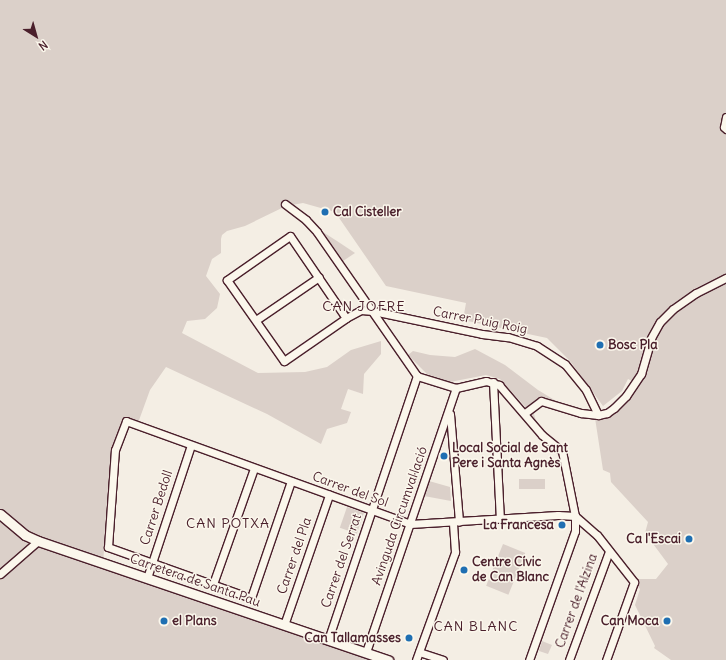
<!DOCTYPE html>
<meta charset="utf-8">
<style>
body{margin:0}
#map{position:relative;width:726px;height:660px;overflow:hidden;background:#f4eee4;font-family:Delius,sans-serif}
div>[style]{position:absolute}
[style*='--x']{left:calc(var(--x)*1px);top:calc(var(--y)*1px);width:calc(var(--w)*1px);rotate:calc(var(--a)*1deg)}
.green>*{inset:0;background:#dbd0c9;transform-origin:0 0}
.roads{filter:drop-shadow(1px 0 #4a1f2b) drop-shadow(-1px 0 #4a1f2b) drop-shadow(0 1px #4a1f2b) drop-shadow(0 -1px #4a1f2b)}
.minor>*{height:7px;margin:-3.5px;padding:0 3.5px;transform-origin:3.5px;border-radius:3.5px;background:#fbf7ec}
.major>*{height:9px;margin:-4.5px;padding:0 4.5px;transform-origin:4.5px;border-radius:4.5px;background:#fbf7ec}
.dots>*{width:11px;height:11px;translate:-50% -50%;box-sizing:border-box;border:2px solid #fbf7ec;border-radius:50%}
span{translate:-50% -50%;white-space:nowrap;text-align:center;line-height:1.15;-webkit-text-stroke:3px #fbf7ec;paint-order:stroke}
.poi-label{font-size:13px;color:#4a1f2b;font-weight:700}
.left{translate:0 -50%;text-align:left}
.right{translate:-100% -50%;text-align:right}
.street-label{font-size:13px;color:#4a1f2b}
.neighbourhood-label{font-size:14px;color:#4a1f2b;letter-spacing:1px}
.north{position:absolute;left:16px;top:16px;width:40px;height:40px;-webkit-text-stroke:3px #fbf7ec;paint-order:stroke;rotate:143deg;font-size:11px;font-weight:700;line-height:16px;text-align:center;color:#4a1f2b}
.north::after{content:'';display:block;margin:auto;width:14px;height:18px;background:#4a1f2b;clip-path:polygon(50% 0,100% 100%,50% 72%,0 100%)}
</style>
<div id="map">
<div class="green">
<i style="clip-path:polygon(0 0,726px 0,726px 660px,671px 660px,654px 648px,655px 646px,635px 605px,640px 589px,636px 584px,638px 579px,656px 579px,668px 564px,645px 533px,648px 522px,611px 482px,610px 473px,603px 470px,595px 418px,568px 413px,544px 405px,535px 411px,534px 414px,536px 421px,530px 412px,500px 379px,486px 375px,450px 382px,427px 374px,408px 355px,413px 351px,430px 355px,455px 357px,475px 349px,505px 365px,538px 390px,571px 410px,605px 412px,609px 410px,634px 382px,628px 379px,622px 391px,603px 406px,570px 361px,547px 338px,463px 320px,466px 303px,386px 286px,335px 212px,303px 203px,286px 206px,245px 226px,227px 231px,222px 235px,221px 239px,221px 253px,212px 259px,206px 276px,220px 294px,217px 308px,205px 319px,187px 321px,182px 333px,258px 373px,305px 372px,327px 367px,351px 350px,381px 341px,381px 354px,364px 374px,363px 394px,348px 389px,341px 409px,351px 412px,347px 423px,327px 429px,321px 444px,267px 414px,166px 367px,150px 390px,138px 423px,129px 420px,112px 450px,103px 563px,388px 660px,0 660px)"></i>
<i style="clip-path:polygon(323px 232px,340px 243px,355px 253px,343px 261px)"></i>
<i style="left:545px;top:479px;width:10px;height:26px;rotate:90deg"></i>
<i style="clip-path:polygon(429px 481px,450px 487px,451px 501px,424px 496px)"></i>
<i style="left:347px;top:507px;width:18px;height:22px;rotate:19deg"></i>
<i style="left:503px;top:544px;width:24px;height:45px;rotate:22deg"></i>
<i style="clip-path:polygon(542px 641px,552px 645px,548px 654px,539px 651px)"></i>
</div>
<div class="roads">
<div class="minor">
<i style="--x:726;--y:117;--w:10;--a:101"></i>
<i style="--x:724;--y:127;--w:3;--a:45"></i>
<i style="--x:285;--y:204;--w:26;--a:37"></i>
<i style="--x:306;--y:220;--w:16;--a:47"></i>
<i style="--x:317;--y:232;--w:175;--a:55.2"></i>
<i style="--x:417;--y:376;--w:41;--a:17.1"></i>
<i style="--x:456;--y:388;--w:31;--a:-13"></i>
<i style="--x:486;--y:381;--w:14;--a:17"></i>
<i style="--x:499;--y:385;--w:66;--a:49.3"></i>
<i style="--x:542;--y:435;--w:26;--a:39"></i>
<i style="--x:562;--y:451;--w:66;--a:78.7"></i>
<i style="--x:575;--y:516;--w:29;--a:41"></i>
<i style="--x:597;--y:535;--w:60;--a:51.8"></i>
<i style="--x:634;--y:582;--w:83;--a:109.7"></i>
<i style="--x:346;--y:318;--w:99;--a:-124.3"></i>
<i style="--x:290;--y:236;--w:77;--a:145.1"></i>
<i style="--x:227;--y:280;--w:99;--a:54.9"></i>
<i style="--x:284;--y:361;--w:75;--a:-34.7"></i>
<i style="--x:346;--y:318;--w:17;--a:-28"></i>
<i style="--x:361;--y:310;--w:12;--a:5"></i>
<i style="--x:373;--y:311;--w:111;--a:11.9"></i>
<i style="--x:482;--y:334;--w:26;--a:7"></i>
<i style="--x:508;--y:337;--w:30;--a:17"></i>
<i style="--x:537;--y:346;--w:33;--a:33"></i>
<i style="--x:565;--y:364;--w:33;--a:51"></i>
<i style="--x:586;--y:390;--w:28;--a:64"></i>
<i style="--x:256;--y:320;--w:76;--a:-34.3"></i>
<i style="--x:493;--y:382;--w:137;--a:87.1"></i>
<i style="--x:525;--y:413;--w:20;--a:-37"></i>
<i style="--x:541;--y:401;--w:42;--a:16.7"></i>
<i style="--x:581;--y:413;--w:17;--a:7"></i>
<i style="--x:598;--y:415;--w:9;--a:-13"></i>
<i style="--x:607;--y:413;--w:9;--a:-36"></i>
<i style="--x:614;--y:408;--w:17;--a:-45"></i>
<i style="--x:626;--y:396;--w:27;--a:-56"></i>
<i style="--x:641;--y:374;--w:37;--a:-74"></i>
<i style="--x:651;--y:338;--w:18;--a:-61"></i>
<i style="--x:660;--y:322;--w:18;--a:-45"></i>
<i style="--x:673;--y:309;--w:28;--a:-35"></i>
<i style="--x:696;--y:293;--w:34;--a:-27"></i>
<i style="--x:450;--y:414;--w:108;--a:85.2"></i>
<i style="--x:291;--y:481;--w:124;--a:108.9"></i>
<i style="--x:251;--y:598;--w:152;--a:-160.4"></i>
<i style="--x:108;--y:547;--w:97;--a:-85.9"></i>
<i style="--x:115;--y:450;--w:31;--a:-69"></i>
<i style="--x:126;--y:421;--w:302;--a:19.9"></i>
<i style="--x:410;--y:524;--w:148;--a:-3.5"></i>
<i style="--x:558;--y:515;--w:17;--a:3"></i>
<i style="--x:575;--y:516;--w:15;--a:90"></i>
<i style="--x:575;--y:531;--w:137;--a:109.6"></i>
<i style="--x:0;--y:574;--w:50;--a:-41"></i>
<i style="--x:147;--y:578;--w:140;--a:-71.7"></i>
<i style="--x:213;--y:584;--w:123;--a:-70.5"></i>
<i style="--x:284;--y:625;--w:138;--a:-70.9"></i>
<i style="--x:328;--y:640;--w:279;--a:-71.4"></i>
<i style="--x:366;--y:652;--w:279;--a:-71.2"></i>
<i style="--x:419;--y:652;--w:25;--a:18"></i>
<i style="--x:416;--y:660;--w:115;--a:-70.1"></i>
<i style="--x:455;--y:552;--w:30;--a:-94"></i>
<i style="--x:569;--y:660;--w:116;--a:-69.8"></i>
</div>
<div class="major">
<i style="--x:0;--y:514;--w:33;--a:40"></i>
<i style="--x:25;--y:535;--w:14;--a:25"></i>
<i style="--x:38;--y:541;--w:370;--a:18.8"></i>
</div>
</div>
<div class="dots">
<i style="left:325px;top:212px;background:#1f6fb2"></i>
<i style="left:600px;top:345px;background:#1f6fb2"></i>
<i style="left:444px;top:456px;background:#1f6fb2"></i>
<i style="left:562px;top:525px;background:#1f6fb2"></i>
<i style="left:689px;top:539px;background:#1f6fb2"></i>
<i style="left:464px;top:570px;background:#1f6fb2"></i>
<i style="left:164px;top:621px;background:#1f6fb2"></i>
<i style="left:667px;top:621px;background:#1f6fb2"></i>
<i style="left:409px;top:638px;background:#1f6fb2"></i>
</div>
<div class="poi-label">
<span class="left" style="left:333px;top:212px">Cal Cisteller</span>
<span class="left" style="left:608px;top:345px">Bosc Pla</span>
<span class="left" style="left:452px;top:456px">Local Social de Sant<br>Pere i Santa Agnès</span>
<span class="right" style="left:554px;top:525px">La Francesa</span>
<span class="right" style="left:681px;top:539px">Ca l'Escai</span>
<span class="left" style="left:472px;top:570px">Centre Cívic<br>de Can Blanc</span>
<span class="left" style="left:172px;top:621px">el Plans</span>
<span class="right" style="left:659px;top:621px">Can Moca</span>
<span class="right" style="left:401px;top:638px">Can Tallamasses</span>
</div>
<div class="street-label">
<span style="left:480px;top:321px;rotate:11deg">Carrer Puig Roig</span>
<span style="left:350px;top:490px;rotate:20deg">Carrer del Sol</span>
<span style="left:157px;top:508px;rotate:-72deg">Carrer Bedoll</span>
<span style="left:400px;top:516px;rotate:-71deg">Avinguda Circumval·lació</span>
<span style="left:295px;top:556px;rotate:-71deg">Carrer del Pla</span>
<span style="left:342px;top:561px;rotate:-71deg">Carrer del Serrat</span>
<span style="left:195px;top:581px;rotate:19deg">Carretera de Santa Pau</span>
<span style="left:577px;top:601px;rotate:-70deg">Carrer de l'Alzina</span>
</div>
<div class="neighbourhood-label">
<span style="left:364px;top:306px">CAN JOFRE</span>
<span style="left:228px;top:523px">CAN POTXA</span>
<span style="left:476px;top:626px">CAN BLANC</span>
</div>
<div class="north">N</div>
</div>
